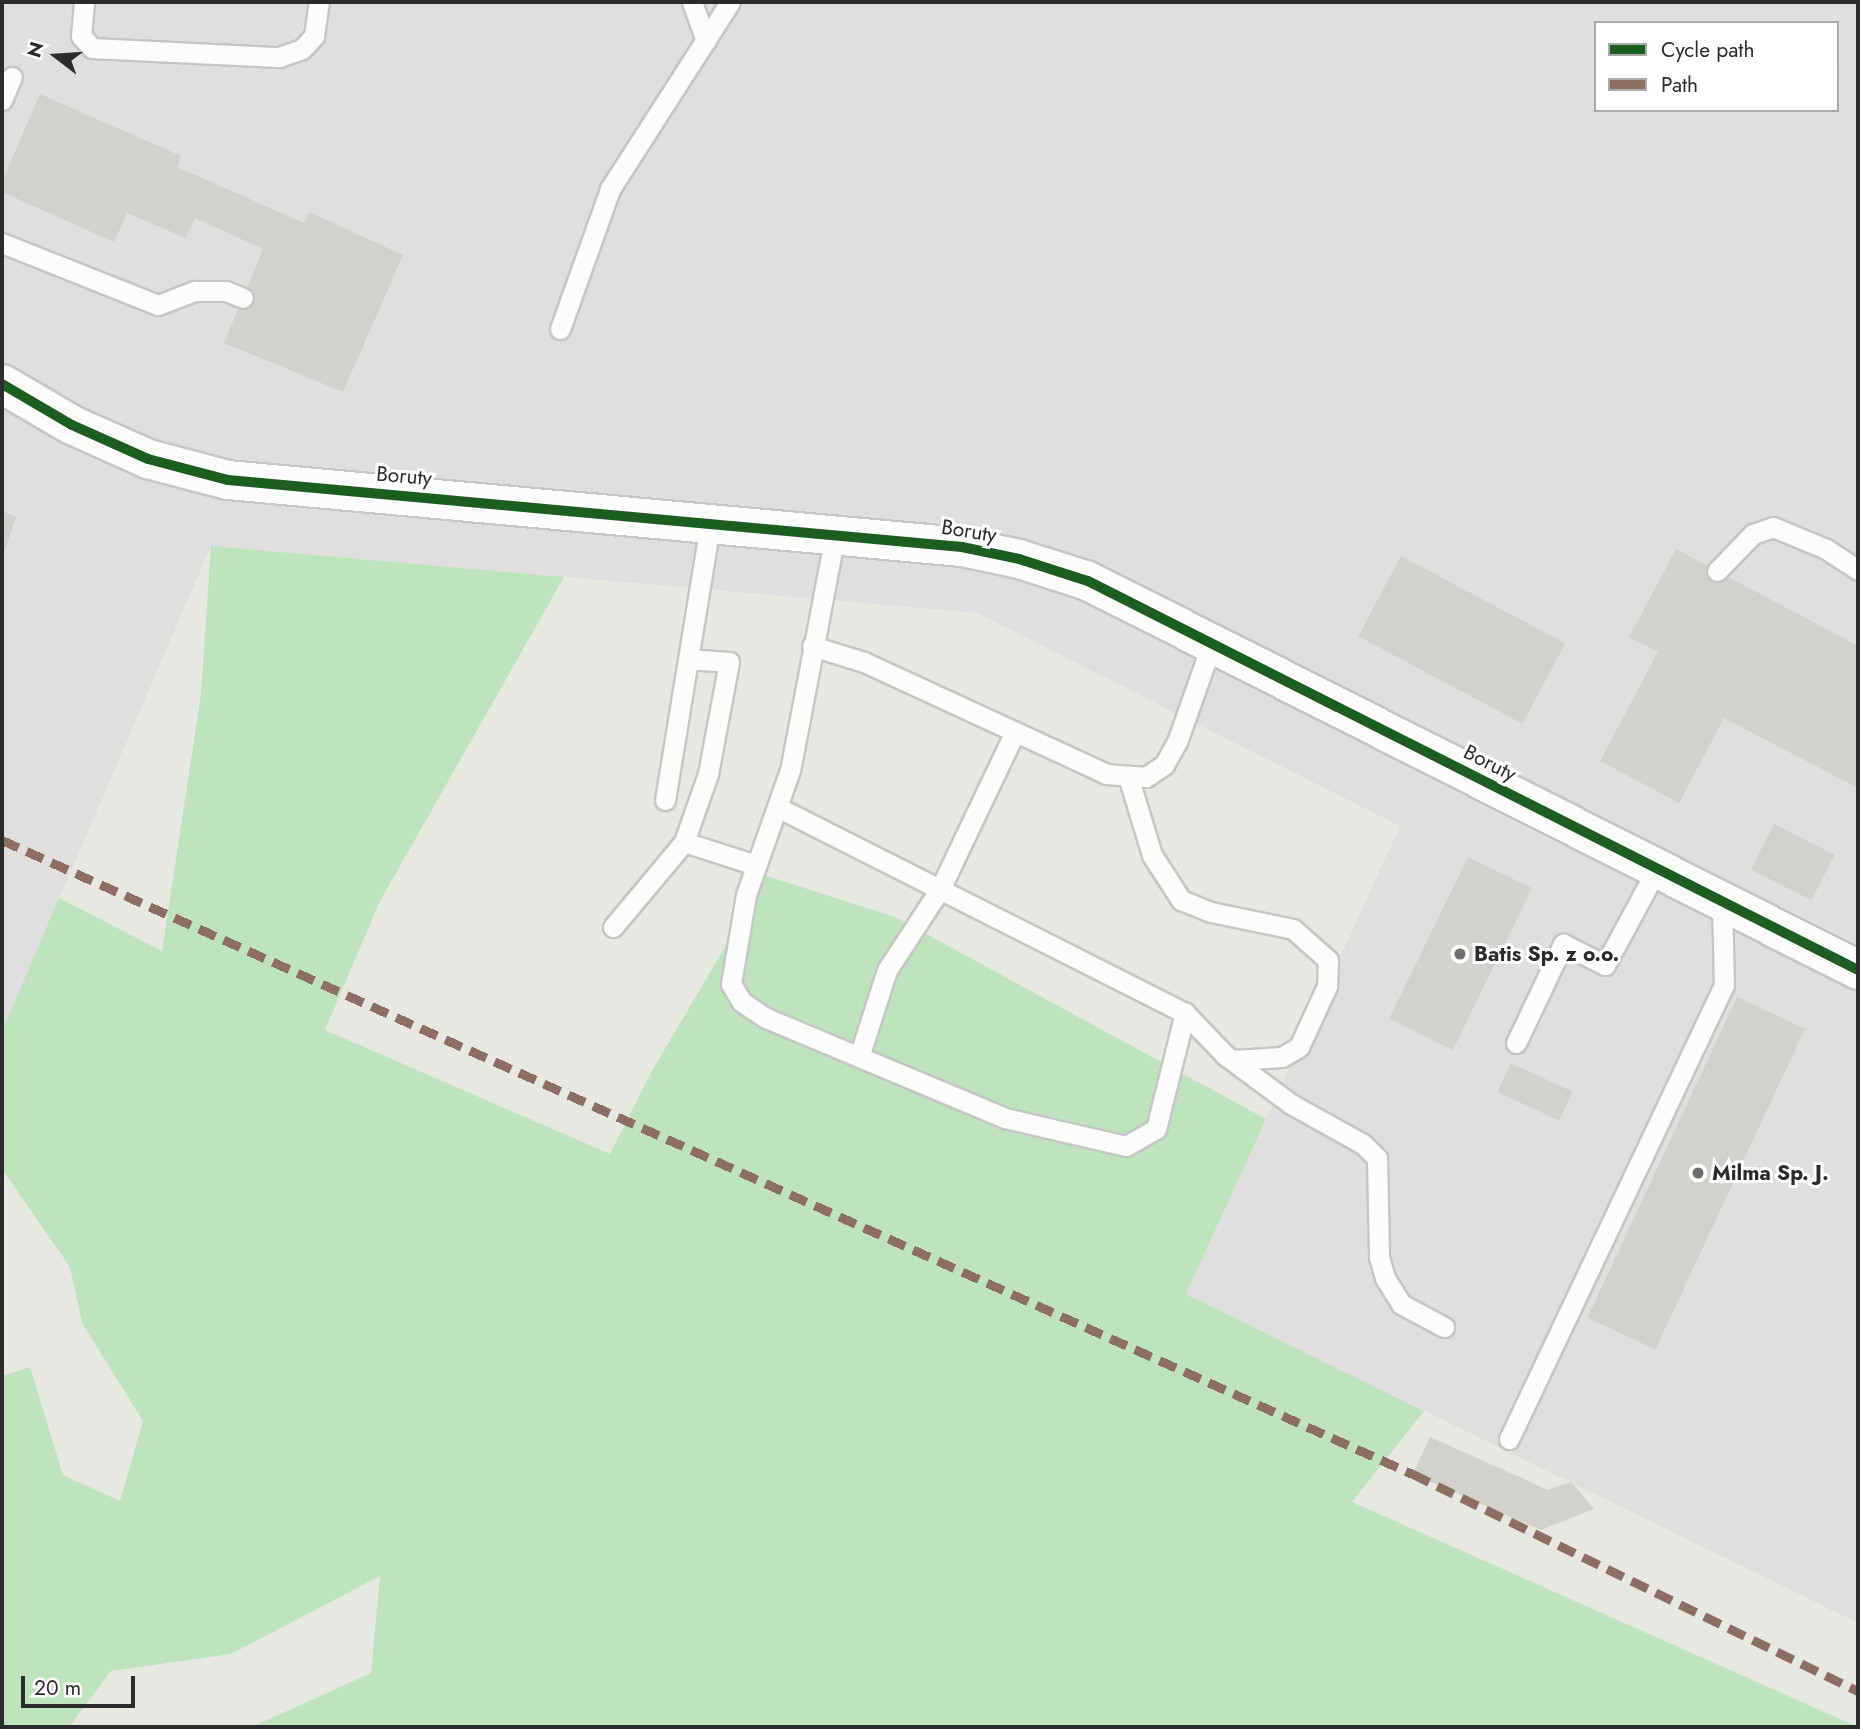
<!DOCTYPE html>
<style>
body{margin:0}
#map{position:relative;width:1860px;height:1729px;overflow:hidden;background:#e8e8e2;font-family:Jost,sans-serif}
div>[style]{position:absolute}
[style*='--x']{left:calc(var(--x)*1px);top:calc(var(--y)*1px);width:calc(var(--w)*1px);rotate:calc(var(--a)*1deg)}
.industrial>*{inset:0;background:#e1dee0}
.green>*{inset:0;background:#bfe3bd}
.building>*{inset:0;background:#d1d1cd;transform-origin:0 0}
.roads{filter:drop-shadow(2px 0 #c6c6c6) drop-shadow(-2px 0 #c6c6c6) drop-shadow(0 2px #c6c6c6) drop-shadow(0 -2px #c6c6c6)}
.lane>*{height:19px;margin:-9.5px;padding:0 9.5px;transform-origin:9.5px;border-radius:9.5px;background:#fcfcfb}
.secondary>*{height:38px;margin:-19px;padding:0 19px;transform-origin:19px;border-radius:19px;background:#fcfcfb}
.rail>*{height:5px;margin:-2.5px;padding:0 2.5px;transform-origin:2.5px;border-radius:2.5px;background:#dededf}
.quiet>*{height:9px;margin-top:-4.5px;transform-origin:0;background:repeating-linear-gradient(90deg,#8d6e63 0 18px,transparent 0 27px)}
.cycleway>*{height:10px;margin:-5px;padding:0 5px;transform-origin:5px;border-radius:5px;background:#1b5e20}
.dots>*{width:19px;height:19px;translate:-50% -50%;box-sizing:border-box;border:4px solid #fff;border-radius:50%}
span{translate:-50% -50%;white-space:nowrap;text-align:center;line-height:1.15;-webkit-text-stroke:6px #fff;paint-order:stroke}
.street-label{font-size:21px;color:#2b2b2b}
.poi-label{font-size:21px;color:#2b2b2b;font-weight:700}
.left{translate:0 -50%;text-align:left}
.frame{position:absolute;inset:0;border:4px solid #2b2b2b;pointer-events:none}
.legend{position:absolute;left:1594px;top:21px;width:245px;height:91px;box-sizing:border-box;background:#fff;border:2px solid #aaa;margin:0;padding:9px 12px;list-style:none;font-size:21px;color:#2b2b2b}
.legend li{display:flex;align-items:center;gap:14px;height:35px}
.legend b{width:35px;border:2px solid #aaa}
.north{position:absolute;left:21px;top:21px;width:70px;height:70px;-webkit-text-stroke:5px #fff;paint-order:stroke;rotate:287deg;font-size:19px;font-weight:700;line-height:28px;text-align:center;color:#2b2b2b}
.north::after{content:'';display:block;margin:auto;width:24px;height:32px;background:#2b2b2b;clip-path:polygon(50% 0,100% 100%,50% 72%,0 100%)}
.scale{position:absolute;left:21px;top:1676px;width:114px;height:32px;box-sizing:border-box;border:4px solid #2b2b2b;border-top:0;padding-left:9px;font-size:21px;line-height:24px;white-space:nowrap;color:#2b2b2b;-webkit-text-stroke:5px #fff;paint-order:stroke}
</style>
<div id="map">
<div class="industrial">
<i style="clip-path:polygon(evenodd,2px 2px,1858px 2px,1858px 1623px,1186px 1294px,1400px 826px,977px 613px,211px 546px,2px 1031px,2px 2px,1596px 23px,1837px 23px,1837px 110px,1596px 110px,1596px 23px)"></i>
</div>
<div class="green">
<i style="clip-path:polygon(211px 546px,564px 577px,379px 903px,325px 1030px,610px 1154px,653px 1069px,767px 876px,895px 917px,1266px 1119px,1186px 1294px,1424px 1411px,1352px 1502px,1858px 1727px,252px 1727px,371px 1673px,380px 1576px,231px 1654px,111px 1671px,69px 1727px,2px 1727px,2px 1376px,30px 1367px,63px 1475px,120px 1501px,143px 1421px,82px 1323px,70px 1267px,2px 1169px,2px 1031px,59px 898px,162px 951px,201px 694px)"></i>
</div>
<div class="building">
<i style="clip-path:polygon(40px 94px,181px 156px,177px 167px,304px 223px,309px 212px,403px 255px,343px 392px,224px 343px,263px 249px,195px 218px,186px 238px,127px 213px,114px 242px,2px 192px,2px 181px)"></i>
<i style="clip-path:polygon(2px 511px,16px 517px,2px 558px)"></i>
<i style="clip-path:polygon(1676px 549px,1858px 646px,1858px 788px,1724px 718px,1679px 803px,1600px 761px,1658px 652px,1629px 637px)"></i>
<i style="left:1401px;top:556px;width:186px;height:91px;rotate:28deg"></i>
<i style="left:1774px;top:824px;width:68px;height:51px;rotate:27deg"></i>
<i style="left:1468px;top:857px;width:71px;height:180px;rotate:26deg"></i>
<i style="left:1737px;top:997px;width:75px;height:354px;rotate:25deg"></i>
<i style="left:1511px;top:1063px;width:68px;height:32px;rotate:25deg"></i>
<i style="clip-path:polygon(1430px 1437px,1548px 1490px,1571px 1482px,1594px 1509px,1541px 1530px,1413px 1474px)"></i>
</div>
<div class="roads">
<div class="lane">
<i style="--x:84;--y:2;--w:34;--a:95"></i>
<i style="--x:81;--y:36;--w:16;--a:47"></i>
<i style="--x:92;--y:48;--w:187;--a:2.8"></i>
<i style="--x:279;--y:57;--w:24;--a:-19"></i>
<i style="--x:302;--y:49;--w:18;--a:-47"></i>
<i style="--x:314;--y:36;--w:34;--a:-82"></i>
<i style="--x:692;--y:2;--w:41;--a:70.3"></i>
<i style="--x:2;--y:100;--w:25;--a:-67"></i>
<i style="--x:2;--y:243;--w:168;--a:21.7"></i>
<i style="--x:158;--y:305;--w:40;--a:-21"></i>
<i style="--x:195;--y:291;--w:31;--a:0"></i>
<i style="--x:226;--y:291;--w:18;--a:22"></i>
<i style="--x:560;--y:329;--w:149;--a:-70.3"></i>
<i style="--x:610;--y:189;--w:222;--a:-57.3"></i>
<i style="--x:835;--y:535;--w:239;--a:100.8"></i>
<i style="--x:790;--y:770;--w:133;--a:109.4"></i>
<i style="--x:746;--y:895;--w:90;--a:99.6"></i>
<i style="--x:731;--y:984;--w:21;--a:59"></i>
<i style="--x:742;--y:1002;--w:29;--a:34"></i>
<i style="--x:766;--y:1018;--w:259;--a:22.7"></i>
<i style="--x:1005;--y:1118;--w:124;--a:13"></i>
<i style="--x:1126;--y:1146;--w:34;--a:-30"></i>
<i style="--x:1156;--y:1129;--w:120;--a:-76"></i>
<i style="--x:1717;--y:571;--w:52;--a:-45.8"></i>
<i style="--x:1753;--y:534;--w:21;--a:-19"></i>
<i style="--x:1773;--y:527;--w:57;--a:22.5"></i>
<i style="--x:1826;--y:549;--w:38;--a:33"></i>
<i style="--x:812;--y:646;--w:54;--a:17.1"></i>
<i style="--x:864;--y:662;--w:267;--a:24.8"></i>
<i style="--x:1106;--y:774;--w:40;--a:4.3"></i>
<i style="--x:1146;--y:777;--w:22;--a:-34"></i>
<i style="--x:1164;--y:765;--w:26;--a:-61"></i>
<i style="--x:1177;--y:742;--w:105;--a:-70.5"></i>
<i style="--x:1128;--y:776;--w:83;--a:73.1"></i>
<i style="--x:1152;--y:855;--w:54;--a:57.2"></i>
<i style="--x:1181;--y:900;--w:32;--a:22"></i>
<i style="--x:1211;--y:912;--w:84;--a:11.7"></i>
<i style="--x:1293;--y:929;--w:47;--a:41.5"></i>
<i style="--x:1328;--y:960;--w:26;--a:92"></i>
<i style="--x:1327;--y:986;--w:67;--a:114.7"></i>
<i style="--x:1299;--y:1047;--w:20;--a:150"></i>
<i style="--x:1282;--y:1057;--w:49;--a:176.5"></i>
<i style="--x:665;--y:800;--w:280;--a:-80.7"></i>
<i style="--x:777;--y:807;--w:457;--a:26.8"></i>
<i style="--x:1185;--y:1013;--w:58;--a:46.4"></i>
<i style="--x:1225;--y:1055;--w:82;--a:36.6"></i>
<i style="--x:1291;--y:1104;--w:82;--a:29.1"></i>
<i style="--x:1363;--y:1144;--w:20;--a:45"></i>
<i style="--x:1377;--y:1158;--w:99;--a:88.8"></i>
<i style="--x:1379;--y:1257;--w:22;--a:74"></i>
<i style="--x:1385;--y:1278;--w:31;--a:58"></i>
<i style="--x:1401;--y:1304;--w:49;--a:28.1"></i>
<i style="--x:684;--y:842;--w:76;--a:17.7"></i>
<i style="--x:613;--y:927;--w:111;--a:-50.1"></i>
<i style="--x:684;--y:842;--w:72;--a:-70.6"></i>
<i style="--x:708;--y:774;--w:114;--a:-79.4"></i>
<i style="--x:729;--y:662;--w:39;--a:-176"></i>
<i style="--x:1516;--y:1043;--w:110;--a:-64.6"></i>
<i style="--x:1563;--y:944;--w:47;--a:26.6"></i>
<i style="--x:1605;--y:965;--w:109;--a:-61.6"></i>
<i style="--x:859;--y:1057;--w:91;--a:-72.2"></i>
<i style="--x:887;--y:970;--w:97;--a:-56.8"></i>
<i style="--x:940;--y:889;--w:174;--a:-64.5"></i>
<i style="--x:1509;--y:1439;--w:502;--a:-64.66"></i>
<i style="--x:1724;--y:985;--w:84;--a:-91.4"></i>
</div>
<div class="secondary">
<i style="--x:2;--y:384;--w:81;--a:30.4"></i>
<i style="--x:72;--y:425;--w:83;--a:24.1"></i>
<i style="--x:148;--y:459;--w:83;--a:14.7"></i>
<i style="--x:228;--y:480;--w:737;--a:5.22"></i>
<i style="--x:962;--y:547;--w:58;--a:11.9"></i>
<i style="--x:1019;--y:559;--w:72;--a:17.7"></i>
<i style="--x:1088;--y:581;--w:863;--a:26.8"></i>
</div>
</div>
<div class="rail">
<i style="--x:1837;--y:73;--w:44;--a:-61.7"></i>
<i style="--x:1761;--y:215;--w:119;--a:-61.5"></i>
</div>
<div class="quiet">
<i style="--x:2;--y:840;--w:1547;--a:24.2"></i>
<i style="--x:1413;--y:1474;--w:495;--a:26"></i>
</div>
<div class="cycleway">
<i style="--x:2;--y:384;--w:81;--a:30.4"></i>
<i style="--x:72;--y:425;--w:83;--a:24.1"></i>
<i style="--x:148;--y:459;--w:83;--a:14.7"></i>
<i style="--x:228;--y:480;--w:737;--a:5.22"></i>
<i style="--x:962;--y:547;--w:58;--a:11.9"></i>
<i style="--x:1019;--y:559;--w:72;--a:17.7"></i>
<i style="--x:1088;--y:581;--w:863;--a:26.8"></i>
</div>
<div class="dots">
<i style="left:1460px;top:954px;background:#6d6d6b"></i>
<i style="left:1698px;top:1173px;background:#6d6d6b"></i>
</div>
<div class="street-label">
<span style="left:404px;top:476px;rotate:5deg">Boruty</span>
<span style="left:969px;top:531px;rotate:9deg">Boruty</span>
<span style="left:1490px;top:763px;rotate:27deg">Boruty</span>
</div>
<div class="poi-label">
<span class="left" style="left:1474px;top:954px">Batis Sp. z o.o.</span>
<span class="left" style="left:1712px;top:1173px">Milma Sp. J.</span>
</div>
<div class="frame"></div>
<ul class="legend">
<li><b style="height:9px;background:#1b5e20"></b>Cycle path</li>
<li><b style="height:9px;background:#8d6e63"></b>Path</li>
</ul>
<div class="north">N</div>
<div class="scale">20 m</div>
</div>
